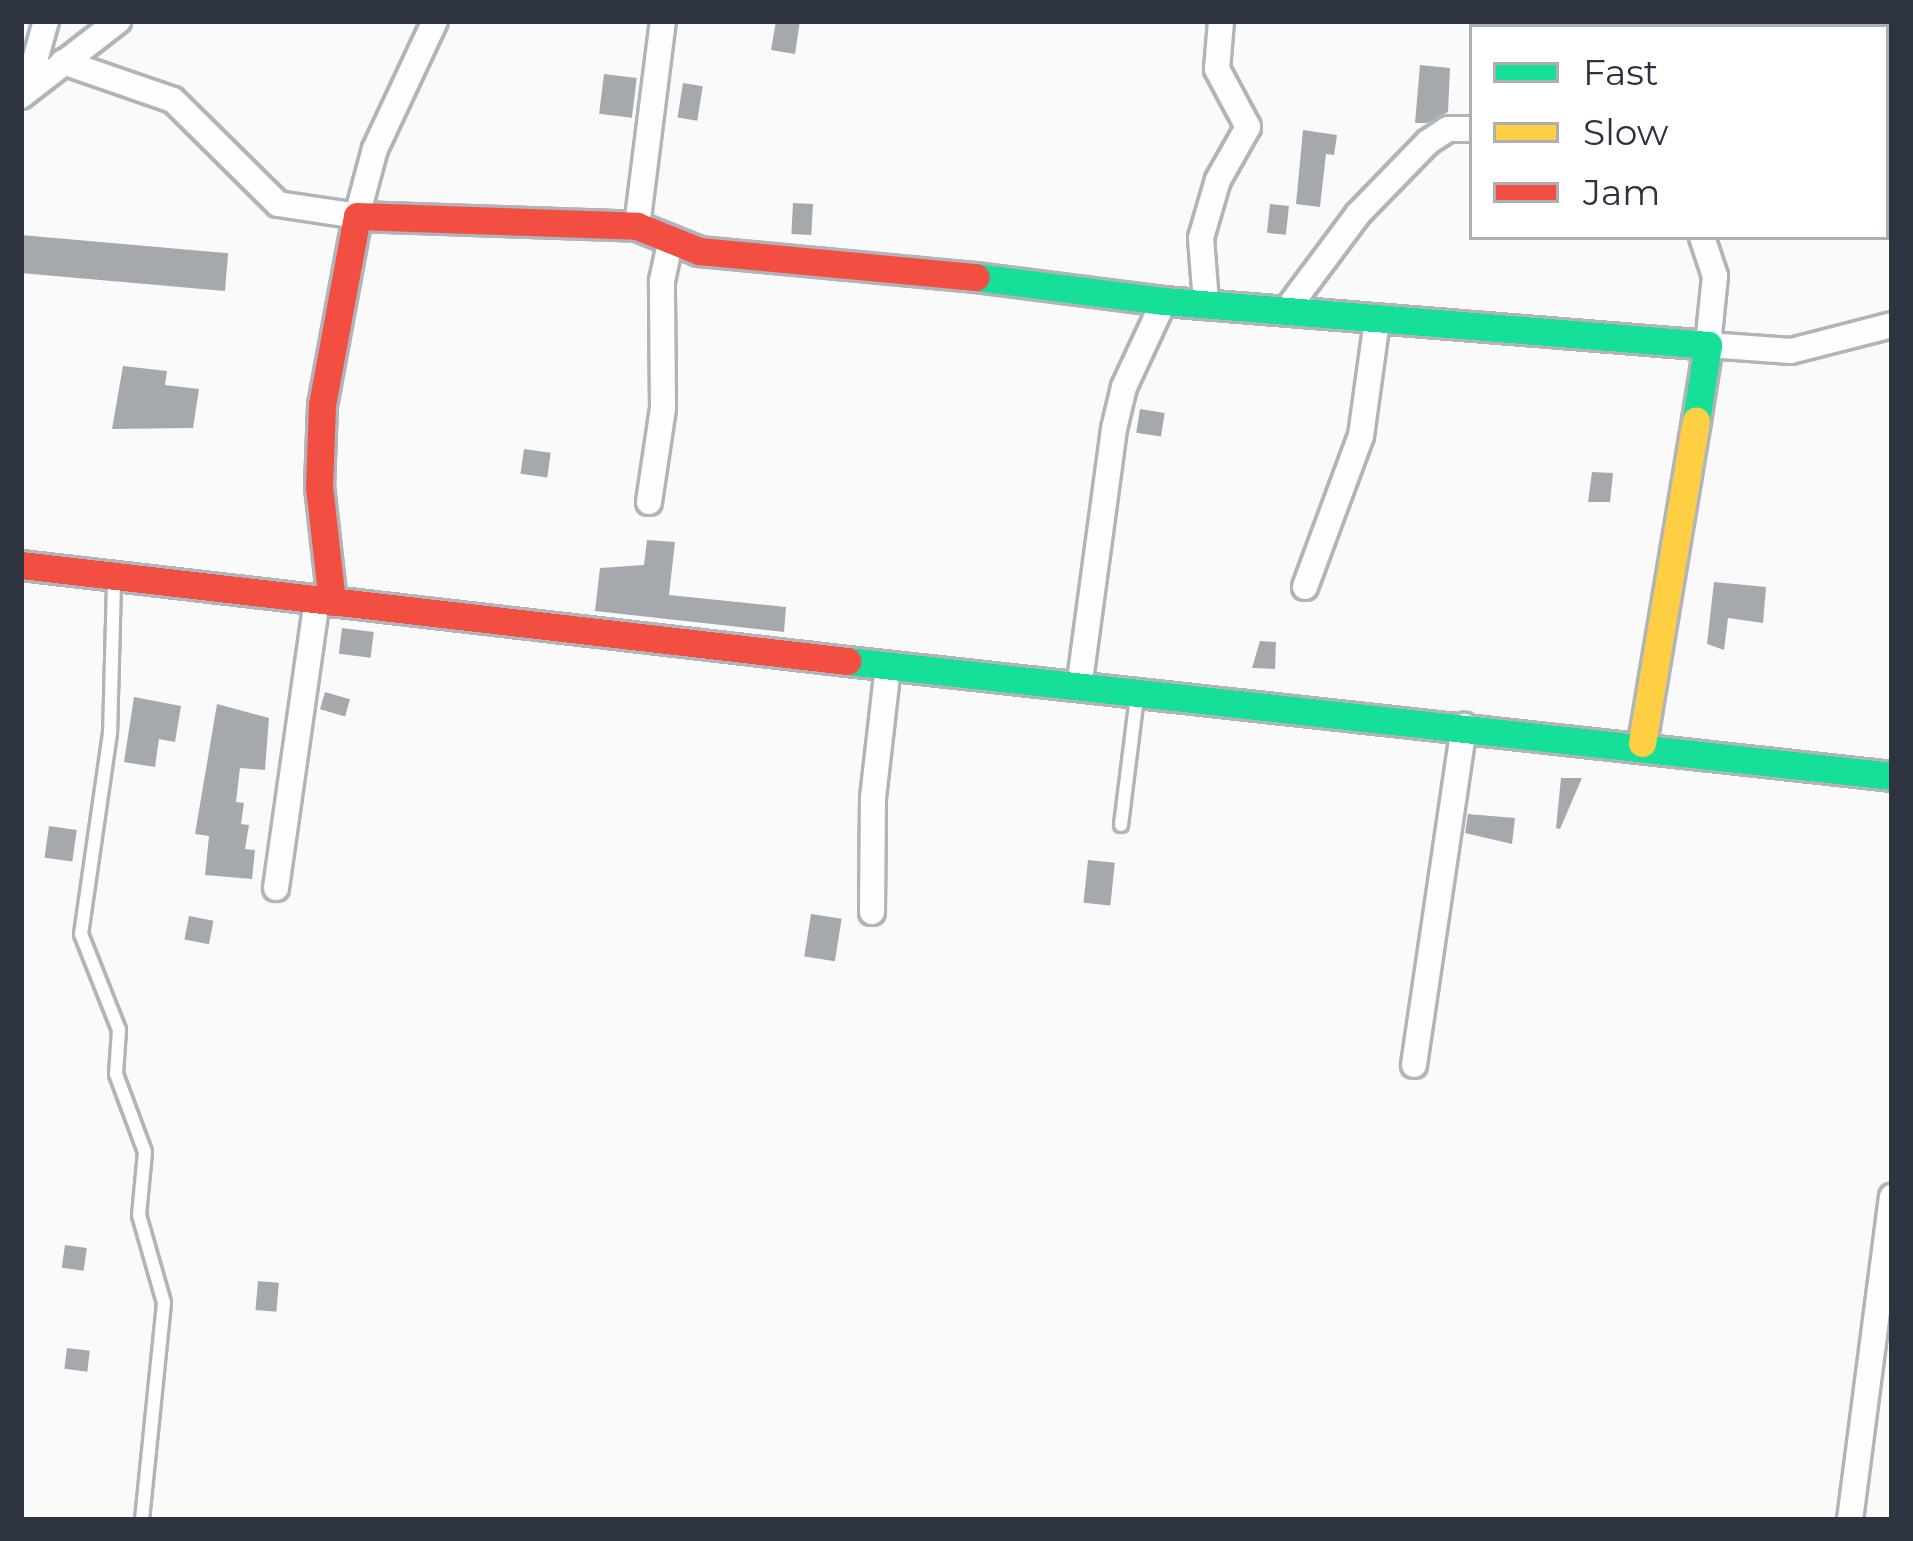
<!DOCTYPE html>
<style>
body{margin:0}
#map{position:relative;width:1913px;height:1541px;overflow:hidden;background:#fafafa;font-family:Montserrat,sans-serif}
div>[style]{position:absolute}
[style*='--x']{left:calc(var(--x)*1px);top:calc(var(--y)*1px);width:calc(var(--w)*1px);rotate:calc(var(--a)*1deg)}
.building>*{inset:0;background:#a5a9ae;transform-origin:0 0}
.roads{filter:drop-shadow(3px 0 #b1b4b9) drop-shadow(-3px 0 #b1b4b9) drop-shadow(0 3px #b1b4b9) drop-shadow(0 -3px #b1b4b9)}
.lane>*{height:12px;margin:-6px;padding:0 6px;transform-origin:6px;border-radius:6px;background:#fefefe}
.street>*{height:24px;margin:-12px;padding:0 12px;transform-origin:12px;border-radius:12px;background:#fefefe}
.fast>*{height:27px;margin:-13.5px;padding:0 13.5px;transform-origin:13.5px;border-radius:13.5px;background:#16e098}
.slow>*{height:27px;margin:-13.5px;padding:0 13.5px;transform-origin:13.5px;border-radius:13.5px;background:#ffcf43}
.jam>*{height:27px;margin:-13.5px;padding:0 13.5px;transform-origin:13.5px;border-radius:13.5px;background:#f24e42}
span{translate:-50% -50%;white-space:nowrap;text-align:center;line-height:1.15;-webkit-text-stroke:12px #fff;paint-order:stroke}
.frame{position:absolute;inset:0;border:24px solid #2d343f;pointer-events:none}
.legend{position:absolute;left:1469px;top:24px;width:420px;height:216px;box-sizing:border-box;background:#fff;border:3px solid #abaeb2;margin:0;padding:15px 21px;list-style:none;font-size:36px;color:#2d343f}
.legend li{display:flex;align-items:center;gap:24px;height:60px}
.legend b{width:60px;border:3px solid #abaeb2}
</style>
<div id="map">
<div class="building">
<i style="clip-path:polygon(776px 21px,800px 21px,795px 54px,771px 50px)"></i>
<i style="clip-path:polygon(1420px 65px,1450px 68px,1448px 112px,1427px 123px,1415px 123px)"></i>
<i style="left:604px;top:74px;width:33px;height:40px;rotate:7deg"></i>
<i style="left:683px;top:83px;width:20px;height:35px;rotate:9deg"></i>
<i style="clip-path:polygon(1303px 130px,1337px 135px,1334px 155px,1326px 154px,1320px 207px,1296px 204px)"></i>
<i style="left:793px;top:203px;width:20px;height:31px;rotate:3deg"></i>
<i style="left:1270px;top:204px;width:19px;height:29px;rotate:6deg"></i>
<i style="left:21px;top:235px;width:208px;height:38px;rotate:5deg"></i>
<i style="clip-path:polygon(123px 366px,167px 371px,165px 385px,199px 389px,193px 428px,112px 429px)"></i>
<i style="left:1140px;top:409px;width:25px;height:24px;rotate:9deg"></i>
<i style="left:524px;top:449px;width:27px;height:25px;rotate:8deg"></i>
<i style="clip-path:polygon(1592px 472px,1613px 473px,1610px 502px,1588px 502px)"></i>
<i style="clip-path:polygon(647px 540px,675px 542px,669px 595px,786px 607px,784px 632px,595px 611px,600px 568px,644px 565px)"></i>
<i style="clip-path:polygon(1714px 582px,1766px 587px,1763px 623px,1728px 618px,1724px 650px,1707px 644px)"></i>
<i style="left:342px;top:628px;width:32px;height:26px;rotate:7deg"></i>
<i style="clip-path:polygon(1260px 641px,1276px 642px,1275px 669px,1252px 668px)"></i>
<i style="left:325px;top:692px;width:26px;height:18px;rotate:16deg"></i>
<i style="clip-path:polygon(134px 697px,181px 706px,175px 742px,159px 739px,155px 767px,124px 762px)"></i>
<i style="clip-path:polygon(217px 704px,269px 718px,265px 770px,240px 768px,236px 802px,244px 803px,241px 824px,249px 825px,245px 849px,255px 850px,252px 879px,205px 875px,209px 836px,195px 834px)"></i>
<i style="clip-path:polygon(1561px 778px,1582px 778px,1560px 829px,1556px 828px)"></i>
<i style="clip-path:polygon(1468px 814px,1515px 818px,1512px 844px,1465px 833px)"></i>
<i style="left:49px;top:826px;width:28px;height:32px;rotate:8deg"></i>
<i style="left:1088px;top:860px;width:27px;height:43px;rotate:6deg"></i>
<i style="left:811px;top:914px;width:31px;height:43px;rotate:9deg"></i>
<i style="left:189px;top:916px;width:25px;height:24px;rotate:11deg"></i>
<i style="left:65px;top:1245px;width:22px;height:23px;rotate:8deg"></i>
<i style="left:258px;top:1281px;width:21px;height:29px;rotate:5deg"></i>
<i style="left:67px;top:1348px;width:23px;height:21px;rotate:7deg"></i>
</div>
<div class="roads">
<div class="lane">
<i style="--x:114;--y:583;--w:150;--a:91.5"></i>
<i style="--x:110;--y:733;--w:203;--a:98.2"></i>
<i style="--x:81;--y:934;--w:103;--a:68.4"></i>
<i style="--x:119;--y:1030;--w:44;--a:93.9"></i>
<i style="--x:116;--y:1074;--w:83;--a:69.6"></i>
<i style="--x:145;--y:1152;--w:63;--a:95.4"></i>
<i style="--x:139;--y:1215;--w:91;--a:74.1"></i>
<i style="--x:164;--y:1303;--w:218;--a:95.8"></i>
<i style="--x:1121;--y:825;--w:130;--a:-82.9"></i>
</div>
<div class="street">
<i style="--x:1669;--y:21;--w:6;--a:90"></i>
<i style="--x:63;--y:62;--w:116;--a:19.1"></i>
<i style="--x:173;--y:100;--w:148;--a:44.7"></i>
<i style="--x:278;--y:204;--w:80;--a:8.6"></i>
<i style="--x:357;--y:216;--w:69;--a:-75"></i>
<i style="--x:375;--y:149;--w:141;--a:-64.9"></i>
<i style="--x:27;--y:89;--w:71;--a:-74.4"></i>
<i style="--x:21;--y:96;--w:123;--a:-37.7"></i>
<i style="--x:637;--y:226;--w:207;--a:-82.8"></i>
<i style="--x:1702;--y:237;--w:41;--a:71.6"></i>
<i style="--x:1715;--y:276;--w:69;--a:95.8"></i>
<i style="--x:1708;--y:345;--w:83;--a:4.1"></i>
<i style="--x:1791;--y:351;--w:104;--a:-14.4"></i>
<i style="--x:1206;--y:302;--w:64;--a:-94.5"></i>
<i style="--x:1201;--y:238;--w:60;--a:-73.7"></i>
<i style="--x:1218;--y:180;--w:61;--a:-60.5"></i>
<i style="--x:1248;--y:127;--w:66;--a:-118.1"></i>
<i style="--x:1217;--y:69;--w:48;--a:-85.2"></i>
<i style="--x:1288;--y:308;--w:117;--a:-53.3"></i>
<i style="--x:1358;--y:214;--w:100;--a:-45.8"></i>
<i style="--x:1428;--y:142;--w:24;--a:-33"></i>
<i style="--x:1448;--y:129;--w:24;--a:0"></i>
<i style="--x:649;--y:502;--w:95;--a:-81.5"></i>
<i style="--x:663;--y:408;--w:127;--a:-90.5"></i>
<i style="--x:662;--y:281;--w:38;--a:-78"></i>
<i style="--x:1305;--y:587;--w:161;--a:-69.7"></i>
<i style="--x:1361;--y:436;--w:117;--a:-82.1"></i>
<i style="--x:1079;--y:688;--w:261;--a:-82.3"></i>
<i style="--x:1114;--y:429;--w:43;--a:-76.6"></i>
<i style="--x:1124;--y:387;--w:95;--a:-65.1"></i>
<i style="--x:276;--y:888;--w:290;--a:-81.9"></i>
<i style="--x:872;--y:912;--w:114;--a:-89.5"></i>
<i style="--x:873;--y:798;--w:133;--a:-83.5"></i>
<i style="--x:1414;--y:1065;--w:343;--a:-81.6"></i>
<i style="--x:1850;--y:1520;--w:326;--a:-82.6"></i>
</div>
<div class="fast">
<i style="--x:976;--y:277;--w:190;--a:7.3"></i>
<i style="--x:1164;--y:301;--w:546;--a:4.62"></i>
<i style="--x:1708;--y:345;--w:76;--a:99.1"></i>
<i style="--x:847;--y:661;--w:1051;--a:6.28"></i>
</div>
<div class="slow">
<i style="--x:1642;--y:743;--w:327;--a:-80.5"></i>
</div>
<div class="jam">
<i style="--x:21;--y:565;--w:832;--a:6.63"></i>
<i style="--x:332;--y:602;--w:116;--a:-96.4"></i>
<i style="--x:319;--y:487;--w:82;--a:-87.9"></i>
<i style="--x:322;--y:405;--w:192;--a:-79.5"></i>
<i style="--x:357;--y:216;--w:280;--a:2"></i>
<i style="--x:637;--y:226;--w:67;--a:22"></i>
<i style="--x:699;--y:251;--w:278;--a:5.4"></i>
</div>
</div>
<div class="frame"></div>
<ul class="legend">
<li><b style="height:15px;background:#16e098"></b>Fast</li>
<li><b style="height:15px;background:#ffcf43"></b>Slow</li>
<li><b style="height:15px;background:#f24e42"></b>Jam</li>
</ul>
</div>
